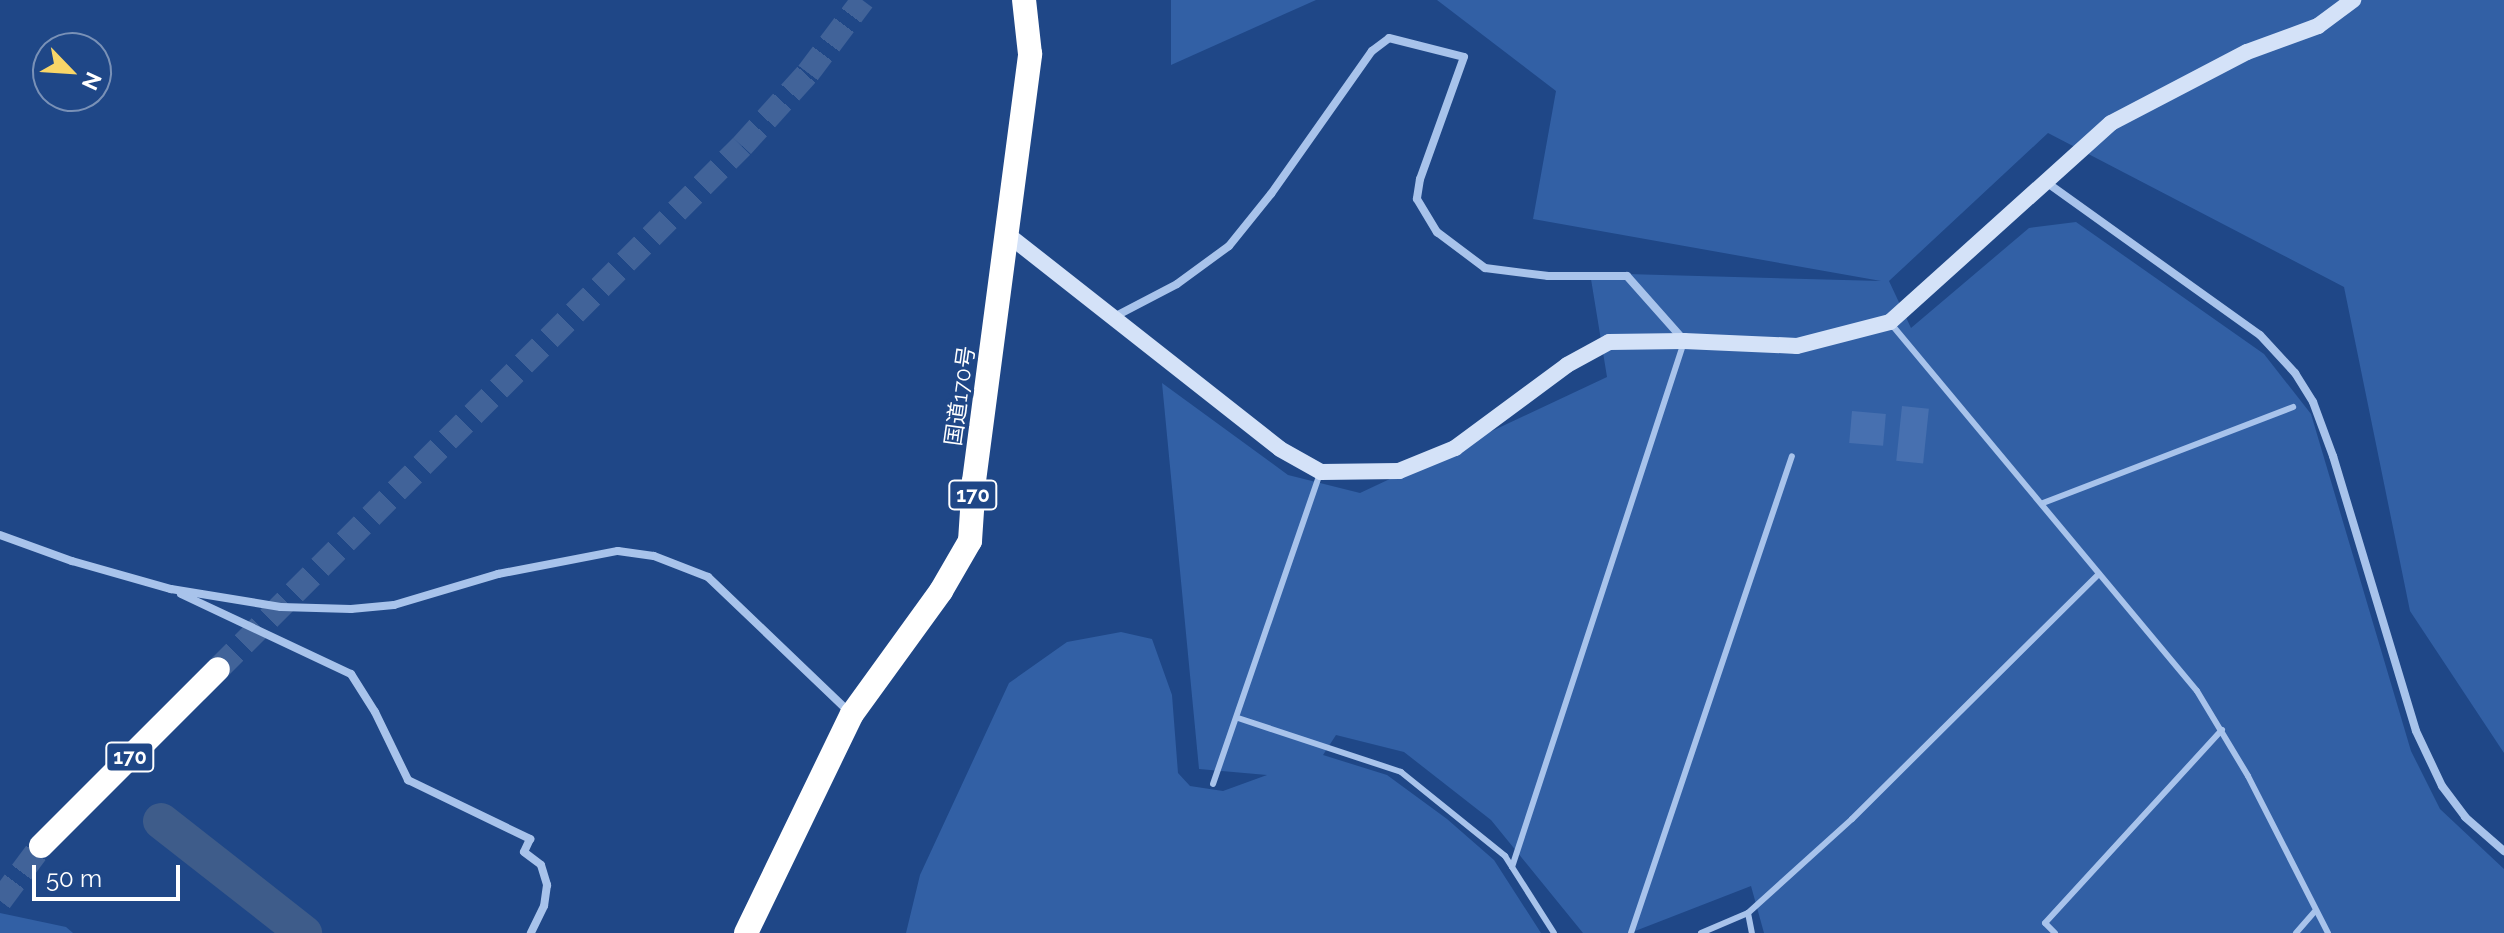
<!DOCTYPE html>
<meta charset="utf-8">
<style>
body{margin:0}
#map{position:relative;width:2504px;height:933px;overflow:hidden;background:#1f4787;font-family:Raleway,"Noto Sans JP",sans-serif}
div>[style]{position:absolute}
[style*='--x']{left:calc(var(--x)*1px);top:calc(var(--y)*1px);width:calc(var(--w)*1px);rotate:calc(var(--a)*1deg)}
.green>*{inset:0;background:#3260a5}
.river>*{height:36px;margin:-18px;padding:0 18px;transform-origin:18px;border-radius:18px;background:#3e5c8a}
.building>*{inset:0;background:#4770b0;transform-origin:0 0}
.highway-tunnel>*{height:24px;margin-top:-12px;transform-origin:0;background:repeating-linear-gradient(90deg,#416399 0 24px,transparent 0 36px)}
.lane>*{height:6px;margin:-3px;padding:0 3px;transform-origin:3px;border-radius:3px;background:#a8c3eb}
.street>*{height:8px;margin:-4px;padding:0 4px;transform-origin:4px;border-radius:4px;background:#a8c3eb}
.secondary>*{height:16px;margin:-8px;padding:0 8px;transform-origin:8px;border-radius:8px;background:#d4e2f8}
.highway>*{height:24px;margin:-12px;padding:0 12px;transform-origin:12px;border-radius:12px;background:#fff}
span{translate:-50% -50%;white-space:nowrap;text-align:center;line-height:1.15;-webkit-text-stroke:6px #1f4787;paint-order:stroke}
.shield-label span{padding:2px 6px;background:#1f4787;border:2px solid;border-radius:6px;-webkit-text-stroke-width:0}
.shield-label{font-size:20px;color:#fff;font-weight:700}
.street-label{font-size:22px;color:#fff}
.north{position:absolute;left:32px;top:32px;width:80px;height:80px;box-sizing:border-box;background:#1f4787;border:2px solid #7991b7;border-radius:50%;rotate:115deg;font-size:22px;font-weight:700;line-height:32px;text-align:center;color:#fff}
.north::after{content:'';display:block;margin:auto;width:28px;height:36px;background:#f9d668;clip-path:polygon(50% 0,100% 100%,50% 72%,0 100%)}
.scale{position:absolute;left:32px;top:865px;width:148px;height:36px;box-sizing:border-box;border:4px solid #fff;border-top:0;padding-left:10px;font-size:24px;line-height:28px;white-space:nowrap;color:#fff;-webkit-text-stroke:6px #1f4787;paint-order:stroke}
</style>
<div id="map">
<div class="green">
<i style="clip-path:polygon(1171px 0,1316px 0,1171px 65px)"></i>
<i style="clip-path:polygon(1437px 0,2504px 0,2504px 753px,2410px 611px,2344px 287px,2048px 133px,1889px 281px,1911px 328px,2029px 228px,2076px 222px,2264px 354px,2311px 414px,2411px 751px,2440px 809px,2504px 869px,2504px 933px,1764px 933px,1751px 886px,1630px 933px,1583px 933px,1491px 820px,1404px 752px,1336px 735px,1323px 755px,1387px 775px,1447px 819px,1494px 860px,1541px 933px,906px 933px,920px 875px,1009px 683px,1067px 642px,1121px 632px,1152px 639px,1172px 695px,1178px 773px,1190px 786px,1223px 791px,1267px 775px,1199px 769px,1162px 383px,1288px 475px,1360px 493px,1607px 377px,1590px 273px,1881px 281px,1533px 219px,1556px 91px)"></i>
<i style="clip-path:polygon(0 913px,66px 927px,73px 933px,0 933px)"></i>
</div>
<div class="river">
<i style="--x:161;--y:821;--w:182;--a:38.1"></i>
</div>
<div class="building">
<i style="left:1902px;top:406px;width:27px;height:55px;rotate:6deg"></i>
<i style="left:1852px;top:411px;width:34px;height:32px;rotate:5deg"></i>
</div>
<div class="highway-tunnel">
<i style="--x:218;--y:669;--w:740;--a:-44.95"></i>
<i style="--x:742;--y:146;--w:98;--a:-47.9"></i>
<i style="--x:808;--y:73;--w:91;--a:-53"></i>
<i style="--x:0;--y:901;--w:69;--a:-53.3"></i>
</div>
<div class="lane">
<i style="--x:1892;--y:325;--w:476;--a:50.2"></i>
<i style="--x:2197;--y:691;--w:99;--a:59"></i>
<i style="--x:2248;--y:776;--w:176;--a:63"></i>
<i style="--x:2043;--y:503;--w:268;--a:-21"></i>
<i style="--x:1238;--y:718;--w:172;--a:18.3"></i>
<i style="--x:1401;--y:772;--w:134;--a:38.9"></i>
<i style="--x:1505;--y:856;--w:91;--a:57.5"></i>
<i style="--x:1213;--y:784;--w:328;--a:-71"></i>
<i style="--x:1512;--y:867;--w:552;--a:-71.86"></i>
<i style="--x:1748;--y:913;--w:20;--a:79"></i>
<i style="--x:1631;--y:933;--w:503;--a:-71.35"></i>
<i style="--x:1701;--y:933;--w:51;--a:-23.1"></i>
<i style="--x:1748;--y:913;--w:140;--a:-42.1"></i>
<i style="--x:1852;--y:819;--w:348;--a:-44.8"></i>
<i style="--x:2055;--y:933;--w:14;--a:-135"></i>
<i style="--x:2045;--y:923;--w:262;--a:-47.5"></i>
<i style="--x:2296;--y:933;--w:28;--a:-49"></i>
</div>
<div class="street">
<i style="--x:2046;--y:182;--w:263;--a:35.6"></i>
<i style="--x:2260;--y:335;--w:52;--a:47.4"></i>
<i style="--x:2295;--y:373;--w:34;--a:58"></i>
<i style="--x:2313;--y:402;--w:58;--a:69.7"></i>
<i style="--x:2333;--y:456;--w:287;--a:73.2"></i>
<i style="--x:2416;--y:731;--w:61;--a:64.7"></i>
<i style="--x:2442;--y:786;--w:39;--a:53"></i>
<i style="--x:2465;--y:817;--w:52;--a:41.1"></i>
<i style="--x:1112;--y:318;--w:73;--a:-27.6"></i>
<i style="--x:1177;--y:284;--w:64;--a:-36.2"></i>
<i style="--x:1229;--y:246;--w:67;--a:-51.1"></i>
<i style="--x:1271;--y:194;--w:175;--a:-54.8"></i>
<i style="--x:1372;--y:51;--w:21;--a:-37"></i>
<i style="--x:1389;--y:38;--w:77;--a:14.2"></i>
<i style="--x:1464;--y:57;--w:130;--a:109.8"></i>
<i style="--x:1420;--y:179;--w:20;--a:99"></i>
<i style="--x:1417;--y:199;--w:39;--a:59"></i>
<i style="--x:1437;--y:232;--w:60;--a:36.9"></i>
<i style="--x:1485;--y:268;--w:64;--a:7.2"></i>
<i style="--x:1548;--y:276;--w:79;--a:0"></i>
<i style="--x:1627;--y:276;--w:84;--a:48.4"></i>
<i style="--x:0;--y:535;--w:77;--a:19.9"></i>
<i style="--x:72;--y:561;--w:103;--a:15.8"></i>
<i style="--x:171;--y:589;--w:111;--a:9.3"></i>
<i style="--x:281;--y:607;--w:70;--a:1.6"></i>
<i style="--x:351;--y:609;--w:43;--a:-5.3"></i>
<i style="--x:394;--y:605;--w:109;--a:-16.6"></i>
<i style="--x:498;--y:574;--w:122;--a:-10.9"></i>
<i style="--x:618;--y:551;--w:36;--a:8"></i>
<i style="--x:654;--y:556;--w:58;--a:21.3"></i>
<i style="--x:708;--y:577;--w:194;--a:43.7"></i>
<i style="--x:181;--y:594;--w:188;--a:25.2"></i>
<i style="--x:351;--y:674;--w:45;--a:57.7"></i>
<i style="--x:375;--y:712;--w:76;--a:64.1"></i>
<i style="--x:408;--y:780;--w:136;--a:25.8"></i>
<i style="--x:530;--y:839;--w:14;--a:115"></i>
<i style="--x:524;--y:852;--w:21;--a:37"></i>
<i style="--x:541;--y:865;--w:21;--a:73"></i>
<i style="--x:547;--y:885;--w:21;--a:98"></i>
<i style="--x:544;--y:906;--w:30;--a:116"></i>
</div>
<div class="secondary">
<i style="--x:1007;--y:234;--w:347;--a:38.2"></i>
<i style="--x:1280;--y:449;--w:47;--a:29.3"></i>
<i style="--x:1321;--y:472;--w:78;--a:-0.7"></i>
<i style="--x:1399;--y:471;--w:61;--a:-22.3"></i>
<i style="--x:1455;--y:448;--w:139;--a:-36.5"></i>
<i style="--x:1567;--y:365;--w:48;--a:-28.7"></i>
<i style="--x:1609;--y:342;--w:75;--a:-0.8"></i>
<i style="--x:1684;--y:341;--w:113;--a:2.5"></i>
<i style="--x:1797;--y:346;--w:96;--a:-14.5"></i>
<i style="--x:1890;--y:322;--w:297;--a:-42"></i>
<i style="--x:2111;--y:123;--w:153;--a:-27.6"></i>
<i style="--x:2247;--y:52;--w:76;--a:-20.1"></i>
<i style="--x:2318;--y:26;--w:44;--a:-36.6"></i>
</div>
<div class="highway">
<i style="--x:41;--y:846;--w:250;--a:-45"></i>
<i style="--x:746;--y:933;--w:243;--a:-64.2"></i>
<i style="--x:852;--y:714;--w:152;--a:-54.1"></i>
<i style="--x:941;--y:591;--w:58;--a:-59.9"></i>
<i style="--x:970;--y:541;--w:60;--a:-86.2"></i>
<i style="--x:974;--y:481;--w:431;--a:-82.5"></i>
<i style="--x:1030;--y:54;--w:54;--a:-96.3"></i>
</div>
<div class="shield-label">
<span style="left:973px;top:495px">170</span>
<span style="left:130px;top:757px">170</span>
</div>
<div class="street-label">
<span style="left:960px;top:396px;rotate:-82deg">国道170号</span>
</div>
<div class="north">N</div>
<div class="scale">50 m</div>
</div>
